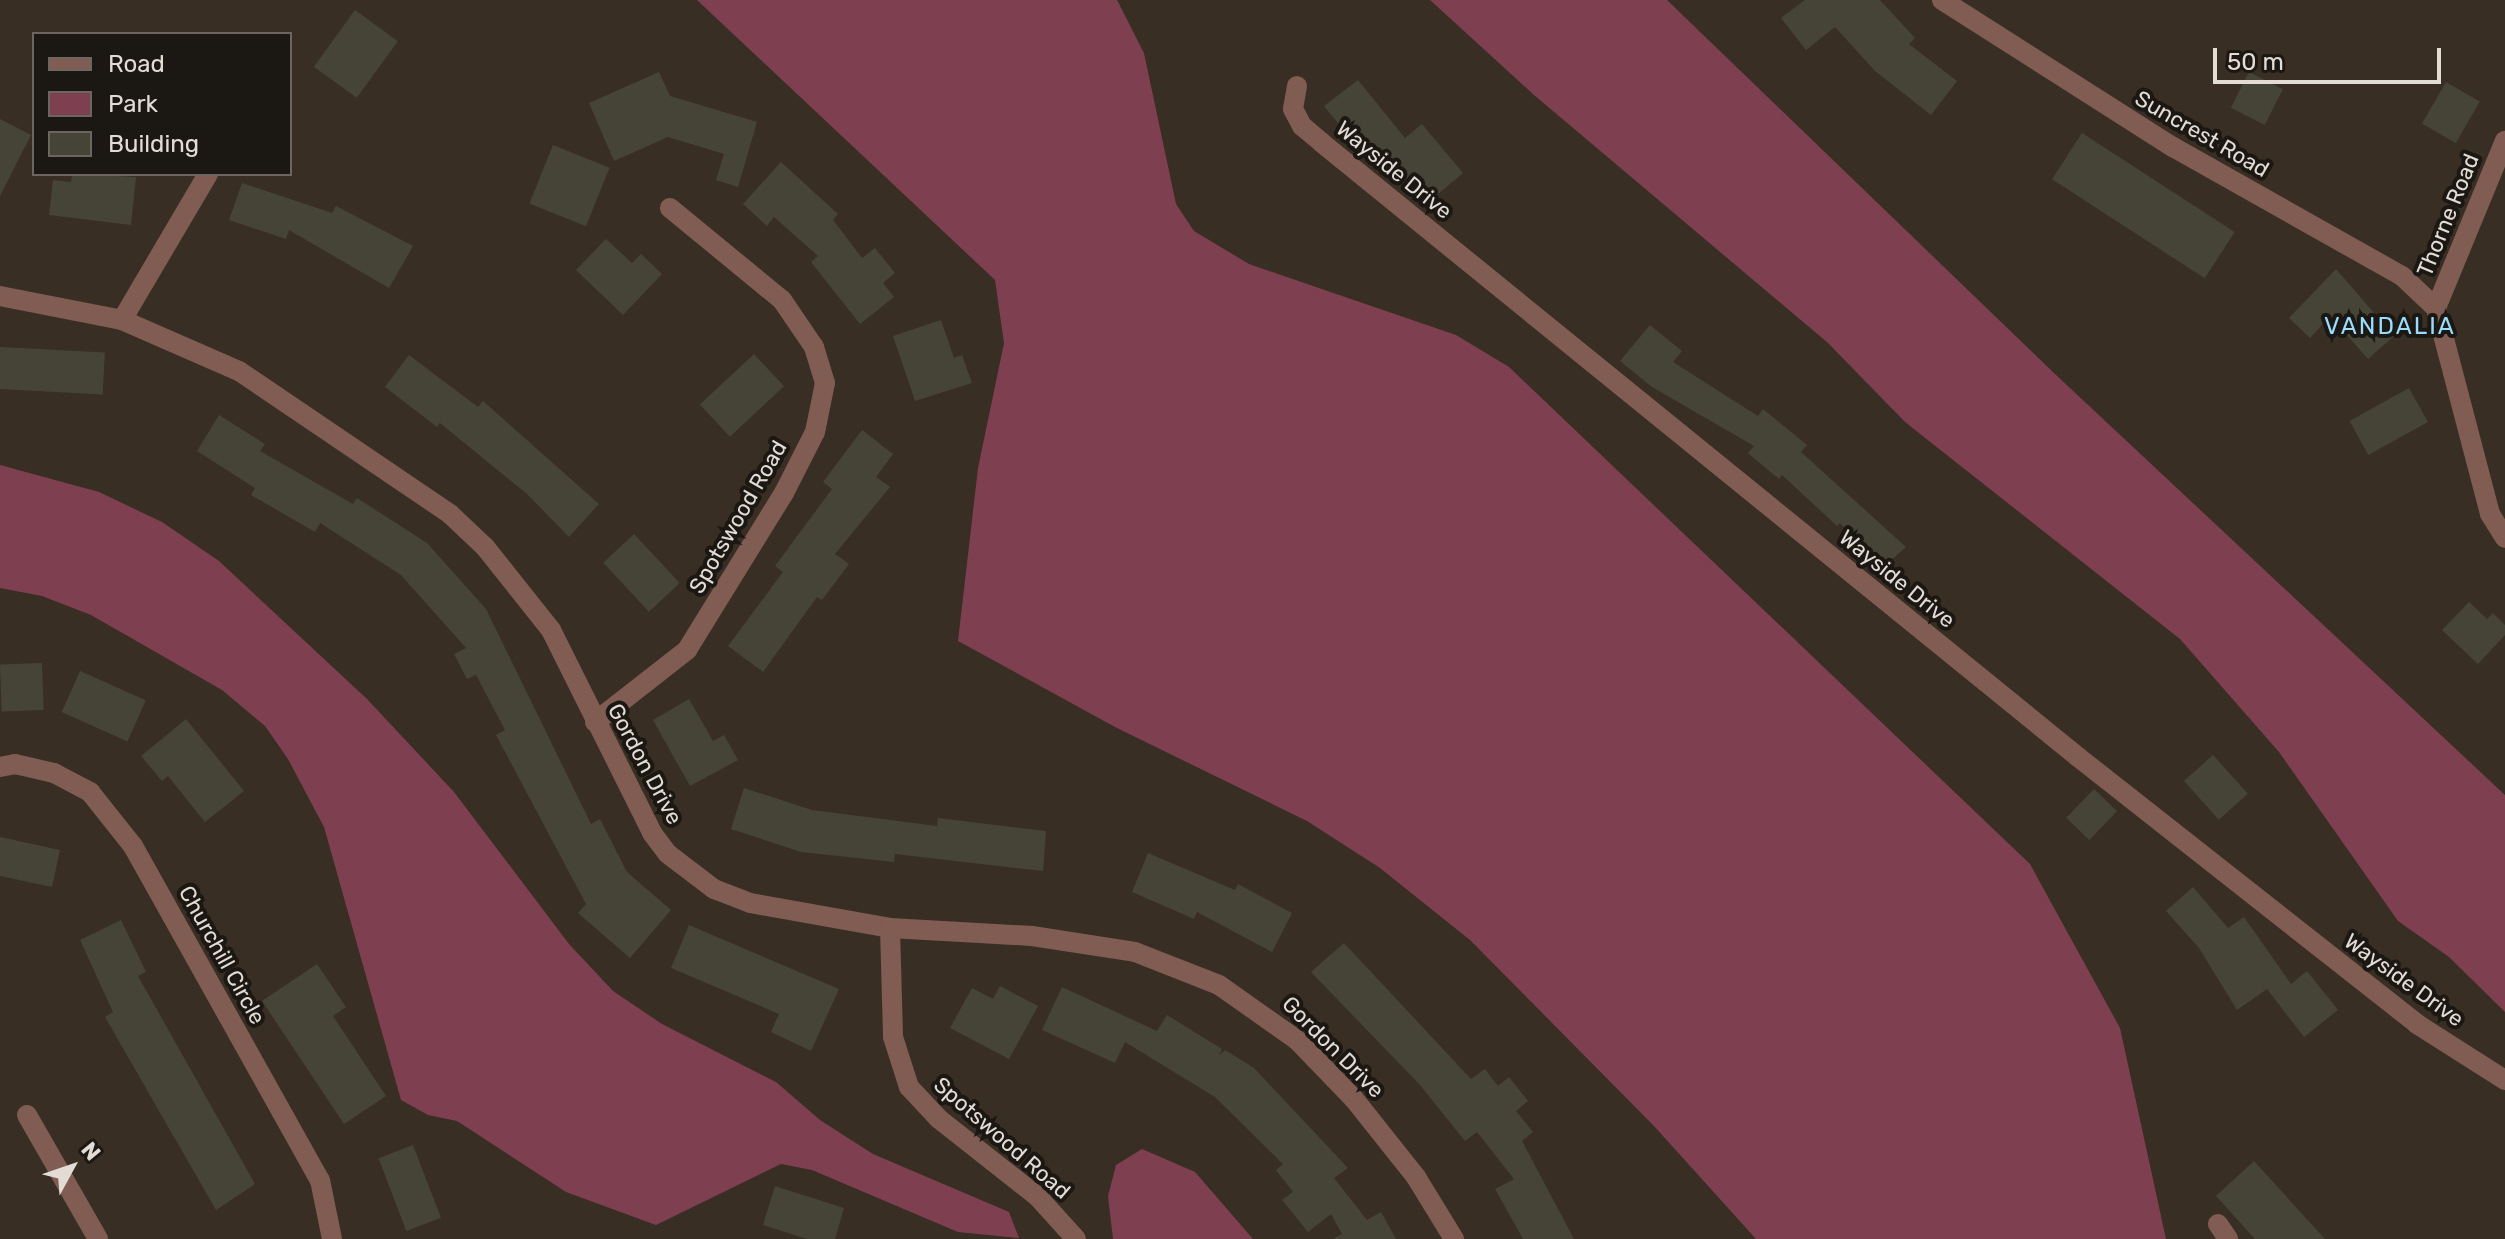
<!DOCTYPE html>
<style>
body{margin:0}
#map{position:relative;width:2505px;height:1239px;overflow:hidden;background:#382e23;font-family:Rubik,sans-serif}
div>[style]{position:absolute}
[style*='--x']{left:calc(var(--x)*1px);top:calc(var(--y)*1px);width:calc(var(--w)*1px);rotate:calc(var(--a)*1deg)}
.green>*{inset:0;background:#7e3f51}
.building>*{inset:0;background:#464436;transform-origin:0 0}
.minor>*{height:20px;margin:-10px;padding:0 10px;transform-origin:10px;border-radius:10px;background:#805c53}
span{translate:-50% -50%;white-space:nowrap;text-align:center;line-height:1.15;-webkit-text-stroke:8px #1b1712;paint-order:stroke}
.street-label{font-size:22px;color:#e2dcd5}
.neighbourhood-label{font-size:24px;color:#9bdbfd;letter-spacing:2px}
.legend{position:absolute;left:32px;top:32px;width:260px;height:144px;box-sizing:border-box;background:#1b1712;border:2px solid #6b6660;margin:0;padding:10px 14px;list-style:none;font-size:24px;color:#e2dcd5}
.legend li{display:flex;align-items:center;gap:16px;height:40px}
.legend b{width:40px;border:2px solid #6b6660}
.north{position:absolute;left:32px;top:1127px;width:80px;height:80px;-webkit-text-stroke:6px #1b1712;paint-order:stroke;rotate:50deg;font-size:22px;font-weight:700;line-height:32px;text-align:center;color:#e2dcd5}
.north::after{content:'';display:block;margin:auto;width:28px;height:36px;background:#e2dcd5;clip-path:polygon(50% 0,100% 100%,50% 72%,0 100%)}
.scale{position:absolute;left:2213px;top:48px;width:228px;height:36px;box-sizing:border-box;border:4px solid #e2dcd5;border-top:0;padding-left:10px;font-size:24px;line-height:28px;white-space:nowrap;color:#e2dcd5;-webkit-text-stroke:6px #1b1712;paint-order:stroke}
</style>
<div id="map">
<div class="green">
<i style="clip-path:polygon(697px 0,1117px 0,1144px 53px,1176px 204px,1194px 231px,1249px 264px,1456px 335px,1509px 367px,2030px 864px,2120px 1028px,2166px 1239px,1756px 1239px,1654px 1126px,1470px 940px,1380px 868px,1307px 821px,1115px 727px,958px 641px,978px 468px,1004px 343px,995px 280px)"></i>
<i style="clip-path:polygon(1430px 0,1667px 0,2055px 374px,2505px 795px,2505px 1012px,2449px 957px,2398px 921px,2279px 752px,2180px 639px,1905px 422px,1828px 343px,1534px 95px)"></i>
<i style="clip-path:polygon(0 465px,99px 492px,162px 522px,219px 561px,367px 699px,454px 792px,569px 944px,613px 991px,662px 1024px,776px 1082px,820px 1120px,873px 1154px,1009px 1212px,1019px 1238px,958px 1232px,812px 1170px,781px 1164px,656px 1225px,566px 1192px,457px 1121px,428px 1115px,401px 1100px,324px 827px,288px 759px,265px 726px,222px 690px,91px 615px,42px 596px,0 588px)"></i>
<i style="clip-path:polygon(1142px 1149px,1195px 1172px,1253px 1239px,1113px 1239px,1108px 1196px,1116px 1165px)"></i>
</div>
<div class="building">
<i style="clip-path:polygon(1805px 0,1880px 0,1915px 38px,1909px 44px,1957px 81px,1931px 115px,1875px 71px,1835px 27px,1806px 50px,1781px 18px)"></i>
<i style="left:355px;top:10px;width:53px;height:70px;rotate:36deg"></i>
<i style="clip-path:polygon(659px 72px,670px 96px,757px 122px,738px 187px,716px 180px,724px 154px,668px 137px,614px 161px,589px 103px)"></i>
<i style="left:2249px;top:72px;width:38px;height:40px;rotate:27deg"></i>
<i style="clip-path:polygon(1358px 80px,1405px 138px,1422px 124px,1463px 173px,1431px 200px,1418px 184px,1409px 191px,1357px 132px,1350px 138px,1324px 106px)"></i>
<i style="left:2446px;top:82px;width:39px;height:48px;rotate:30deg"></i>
<i style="clip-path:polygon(0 119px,31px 135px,0 196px)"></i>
<i style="left:2082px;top:133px;width:182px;height:55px;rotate:33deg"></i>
<i style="left:553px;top:145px;width:61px;height:63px;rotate:22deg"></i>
<i style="clip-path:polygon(781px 162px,838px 214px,833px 220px,862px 258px,875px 248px,895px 273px,883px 283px,894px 297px,860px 324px,811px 262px,818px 256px,774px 217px,767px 226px,743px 204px)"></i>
<i style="clip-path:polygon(72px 174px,136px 177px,131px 225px,49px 215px,53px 180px,71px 182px)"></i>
<i style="clip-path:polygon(242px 183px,332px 213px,336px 206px,413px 246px,389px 288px,289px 230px,286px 239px,229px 220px)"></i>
<i style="clip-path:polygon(606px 239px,632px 263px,641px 254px,662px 274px,623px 315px,576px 270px)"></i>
<i style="clip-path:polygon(2336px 269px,2394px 336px,2368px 359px,2330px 316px,2310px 338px,2289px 318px)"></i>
<i style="clip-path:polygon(941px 320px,954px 358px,962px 355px,972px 383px,915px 401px,893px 336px)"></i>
<i style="clip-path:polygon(1650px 325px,1682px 351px,1673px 362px,1758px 416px,1763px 409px,1807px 445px,1801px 452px,1906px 547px,1881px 569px,1840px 523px,1837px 526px,1782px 475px,1779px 479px,1748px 453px,1754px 446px,1652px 387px,1620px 361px)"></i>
<i style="left:0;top:347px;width:105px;height:42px;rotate:3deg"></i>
<i style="left:754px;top:354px;width:44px;height:74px;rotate:47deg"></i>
<i style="clip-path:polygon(409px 355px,478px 407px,483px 401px,599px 504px,569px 537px,527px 494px,440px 423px,437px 427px,385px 387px)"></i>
<i style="left:2409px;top:388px;width:39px;height:68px;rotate:61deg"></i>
<i style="clip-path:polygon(219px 415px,265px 444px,260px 451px,353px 504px,357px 498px,427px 543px,486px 609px,591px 824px,600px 819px,627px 872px,671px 910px,630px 958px,578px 913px,586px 904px,496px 735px,505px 730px,476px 675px,467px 679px,454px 654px,466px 648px,401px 575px,320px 523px,315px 532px,251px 495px,255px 488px,197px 451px)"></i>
<i style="clip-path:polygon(862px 430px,893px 454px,876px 477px,890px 487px,835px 554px,849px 564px,822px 600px,817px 597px,763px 672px,728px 646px,783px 572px,775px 566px,832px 489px,823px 482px)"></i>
<i style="left:634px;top:534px;width:67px;height:42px;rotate:47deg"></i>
<i style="clip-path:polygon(2469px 602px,2487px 619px,2493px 613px,2505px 625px,2505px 635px,2478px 664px,2442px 630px)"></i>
<i style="left:42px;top:663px;width:47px;height:42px;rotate:88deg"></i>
<i style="left:80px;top:671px;width:72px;height:45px;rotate:24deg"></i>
<i style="clip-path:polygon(689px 699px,713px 741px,724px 735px,738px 760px,690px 786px,653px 720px)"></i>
<i style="clip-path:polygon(186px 719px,244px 791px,205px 822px,168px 776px,162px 781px,141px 756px)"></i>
<i style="left:2213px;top:755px;width:52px;height:39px;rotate:48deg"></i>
<i style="clip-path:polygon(744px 788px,812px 810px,937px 826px,938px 818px,1046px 831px,1043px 871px,895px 854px,894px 862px,801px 852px,731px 829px)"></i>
<i style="left:2094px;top:789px;width:32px;height:40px;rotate:44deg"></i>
<i style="clip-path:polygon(0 837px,60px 850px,52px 887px,0 876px)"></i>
<i style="clip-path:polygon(1148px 853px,1235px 890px,1238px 884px,1292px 913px,1272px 952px,1197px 912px,1194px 919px,1132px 892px)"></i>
<i style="clip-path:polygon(2193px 887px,2228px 928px,2244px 917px,2291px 984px,2307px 971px,2338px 1010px,2304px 1037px,2267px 989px,2237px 1010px,2199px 948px,2166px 911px)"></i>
<i style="clip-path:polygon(121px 920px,146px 972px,138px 976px,255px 1184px,216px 1210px,105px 1017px,113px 1012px,80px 940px)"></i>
<i style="clip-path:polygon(689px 925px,839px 989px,811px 1051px,771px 1032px,779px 1014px,671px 968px)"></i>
<i style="clip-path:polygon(1344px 943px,1471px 1079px,1485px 1069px,1498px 1086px,1509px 1077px,1528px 1101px,1516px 1111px,1533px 1132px,1522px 1141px,1574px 1239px,1523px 1239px,1495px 1189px,1514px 1179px,1477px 1132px,1465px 1141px,1420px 1085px,1311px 972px)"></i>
<i style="clip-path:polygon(317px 964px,346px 1007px,333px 1016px,386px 1096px,344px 1124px,262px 1001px)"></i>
<i style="clip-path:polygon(1000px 986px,1038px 1006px,1009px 1059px,950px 1028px,972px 988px,993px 999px)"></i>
<i style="clip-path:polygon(1062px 987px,1157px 1031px,1167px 1015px,1222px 1049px,1219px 1055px,1225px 1050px,1254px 1068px,1348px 1168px,1334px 1178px,1367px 1220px,1381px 1212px,1396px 1239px,1333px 1239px,1342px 1234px,1331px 1214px,1308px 1232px,1282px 1200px,1293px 1192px,1276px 1170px,1283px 1164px,1215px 1097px,1125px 1042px,1115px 1063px,1042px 1030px)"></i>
<i style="left:413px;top:1145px;width:78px;height:37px;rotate:69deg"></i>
<i style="clip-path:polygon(2254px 1161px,2325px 1239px,2255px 1239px,2216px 1196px)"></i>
<i style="clip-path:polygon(775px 1186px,844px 1208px,835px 1239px,807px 1239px,763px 1225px)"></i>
</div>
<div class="minor">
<i style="--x:1942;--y:0;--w:274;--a:32.5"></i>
<i style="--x:2173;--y:147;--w:263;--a:29.4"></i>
<i style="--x:2402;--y:276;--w:47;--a:43.3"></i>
<i style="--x:1297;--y:86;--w:23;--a:100"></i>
<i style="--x:1293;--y:109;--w:19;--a:62"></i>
<i style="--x:1302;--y:126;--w:26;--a:40"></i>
<i style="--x:1322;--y:143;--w:974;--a:39.08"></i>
<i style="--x:2078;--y:757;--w:432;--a:38.2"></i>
<i style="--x:2417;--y:1024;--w:104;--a:32.5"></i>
<i style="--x:0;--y:296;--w:124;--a:11.1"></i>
<i style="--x:122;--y:320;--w:128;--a:23.6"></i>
<i style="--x:239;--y:371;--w:255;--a:34.1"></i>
<i style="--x:450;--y:514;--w:48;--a:43.3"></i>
<i style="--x:485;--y:547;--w:106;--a:51.5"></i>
<i style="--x:551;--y:630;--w:227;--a:63.5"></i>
<i style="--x:652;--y:833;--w:26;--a:53"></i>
<i style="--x:668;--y:854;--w:58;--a:37.3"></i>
<i style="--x:714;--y:889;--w:39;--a:21"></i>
<i style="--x:750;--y:903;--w:142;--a:10.1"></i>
<i style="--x:890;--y:928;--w:142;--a:3.2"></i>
<i style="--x:1032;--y:936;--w:104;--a:8.8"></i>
<i style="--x:1135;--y:952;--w:90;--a:21.4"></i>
<i style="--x:1219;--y:985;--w:95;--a:35.2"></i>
<i style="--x:1297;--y:1040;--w:82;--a:46"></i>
<i style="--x:1354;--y:1099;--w:100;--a:51.5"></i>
<i style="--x:1416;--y:1177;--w:73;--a:58.5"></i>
<i style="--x:2436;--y:308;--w:213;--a:75.3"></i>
<i style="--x:2490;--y:514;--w:28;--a:58"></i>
<i style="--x:2436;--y:308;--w:181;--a:-67.6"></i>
<i style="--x:122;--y:320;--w:169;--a:-59.5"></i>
<i style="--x:595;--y:722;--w:117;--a:-38"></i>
<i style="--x:687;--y:650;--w:185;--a:-58.3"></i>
<i style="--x:784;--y:493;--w:68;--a:-63.1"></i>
<i style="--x:815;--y:432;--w:50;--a:-78.5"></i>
<i style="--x:825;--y:383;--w:38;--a:-107"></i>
<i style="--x:814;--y:347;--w:57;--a:-124.2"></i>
<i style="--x:782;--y:300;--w:145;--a:-140.6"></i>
<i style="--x:0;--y:767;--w:15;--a:-11"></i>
<i style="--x:15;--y:764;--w:40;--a:13"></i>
<i style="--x:54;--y:773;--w:41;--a:27.8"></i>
<i style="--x:90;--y:792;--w:69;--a:51.5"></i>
<i style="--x:133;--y:846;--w:383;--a:60.8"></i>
<i style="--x:320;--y:1180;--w:60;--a:78.5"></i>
<i style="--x:890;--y:928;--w:109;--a:88.4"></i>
<i style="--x:893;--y:1037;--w:52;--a:72.3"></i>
<i style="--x:909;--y:1087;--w:44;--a:46.8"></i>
<i style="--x:939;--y:1119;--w:125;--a:38.2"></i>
<i style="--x:1037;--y:1196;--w:58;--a:47.8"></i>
<i style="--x:27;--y:1115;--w:143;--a:60.2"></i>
<i style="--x:2218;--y:1224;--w:18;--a:56"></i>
</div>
<div class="street-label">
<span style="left:2202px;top:134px;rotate:30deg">Suncrest Road</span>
<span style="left:1394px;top:170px;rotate:39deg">Wayside Drive</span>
<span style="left:2448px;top:215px;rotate:-68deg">Thorne Road</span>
<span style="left:738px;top:517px;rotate:-60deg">Spotswood Road</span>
<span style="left:1897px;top:579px;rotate:39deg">Wayside Drive</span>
<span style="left:645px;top:764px;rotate:62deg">Gordon Drive</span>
<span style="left:222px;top:955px;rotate:61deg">Churchill Circle</span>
<span style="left:2404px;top:980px;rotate:36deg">Wayside Drive</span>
<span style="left:1333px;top:1047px;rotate:45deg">Gordon Drive</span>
<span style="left:1002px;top:1138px;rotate:41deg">Spotswood Road</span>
</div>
<div class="neighbourhood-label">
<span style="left:2390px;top:327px">VANDALIA</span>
</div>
<ul class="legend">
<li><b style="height:10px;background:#805c53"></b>Road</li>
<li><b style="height:22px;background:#7e3f51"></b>Park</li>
<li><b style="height:22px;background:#464436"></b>Building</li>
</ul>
<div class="north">N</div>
<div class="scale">50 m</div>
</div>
